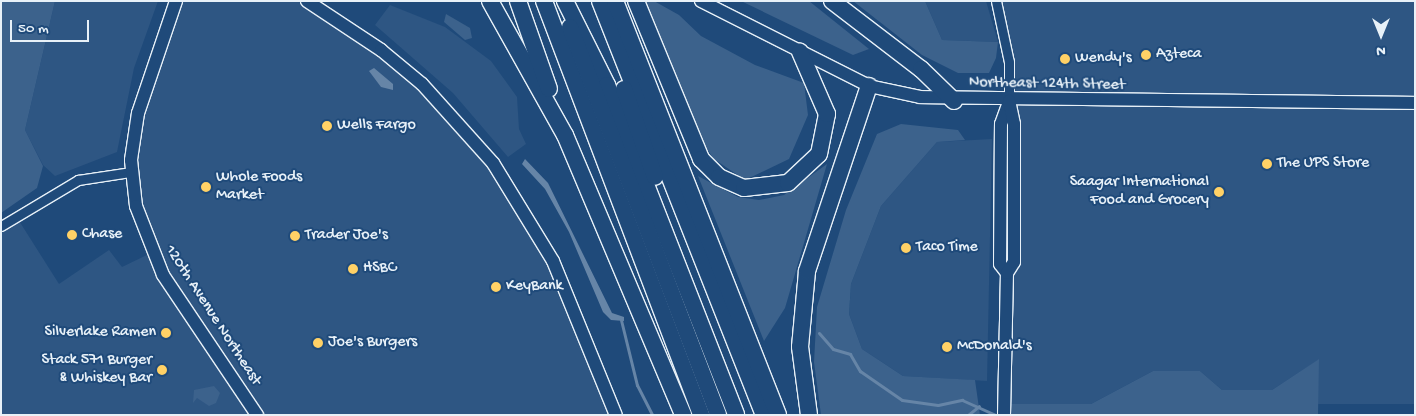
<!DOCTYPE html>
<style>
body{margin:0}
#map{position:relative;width:1416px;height:416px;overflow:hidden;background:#1f4a7a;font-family:"Gochi Hand",sans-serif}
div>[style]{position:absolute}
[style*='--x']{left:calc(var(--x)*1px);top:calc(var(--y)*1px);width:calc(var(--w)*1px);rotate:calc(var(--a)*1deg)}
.built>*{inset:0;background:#2e5683}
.green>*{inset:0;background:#3c628c}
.water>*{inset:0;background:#6685a7}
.stream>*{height:3px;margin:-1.5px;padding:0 1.5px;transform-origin:1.5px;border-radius:1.5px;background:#6685a7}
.roads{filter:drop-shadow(1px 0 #e8f1f8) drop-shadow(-1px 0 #e8f1f8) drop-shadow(0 1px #e8f1f8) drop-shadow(0 -1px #e8f1f8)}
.street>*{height:9px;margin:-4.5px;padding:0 4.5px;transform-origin:4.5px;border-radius:4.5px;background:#1f4a7a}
.secondary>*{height:12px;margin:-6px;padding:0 6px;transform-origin:6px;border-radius:6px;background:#1f4a7a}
.highway>*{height:16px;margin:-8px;padding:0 8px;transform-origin:8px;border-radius:8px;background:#1f4a7a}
.dots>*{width:14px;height:14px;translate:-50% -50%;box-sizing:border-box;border:2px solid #1f4a7a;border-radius:50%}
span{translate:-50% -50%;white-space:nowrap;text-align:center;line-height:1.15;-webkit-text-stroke:4px #1f4a7a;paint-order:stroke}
.poi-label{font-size:16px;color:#e8f1f8}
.left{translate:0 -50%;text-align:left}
.right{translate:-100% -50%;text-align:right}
.street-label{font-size:16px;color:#e8f1f8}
.frame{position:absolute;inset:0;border:2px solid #e8f1f8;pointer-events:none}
.north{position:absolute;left:1356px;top:10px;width:50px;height:50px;-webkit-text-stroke:4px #1f4a7a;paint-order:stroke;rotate:180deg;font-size:14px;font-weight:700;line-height:20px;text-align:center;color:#e8f1f8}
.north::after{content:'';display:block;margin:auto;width:18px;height:22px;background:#e8f1f8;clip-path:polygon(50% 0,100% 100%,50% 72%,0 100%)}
.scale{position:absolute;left:10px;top:20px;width:79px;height:22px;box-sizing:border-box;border:2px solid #e8f1f8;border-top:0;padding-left:6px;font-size:15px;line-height:18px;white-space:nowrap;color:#e8f1f8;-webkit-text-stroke:4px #1f4a7a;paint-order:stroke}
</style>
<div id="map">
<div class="built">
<i style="clip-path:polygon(55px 1px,158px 1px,134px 68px,117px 152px,55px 176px,43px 165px,25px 130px)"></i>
<i style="clip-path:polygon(176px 1px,307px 1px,422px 84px,523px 206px,616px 415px,1px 415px,1px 226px,16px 216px,59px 284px,109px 250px,122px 267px,151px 253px,131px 160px)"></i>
<i style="clip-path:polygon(925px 1px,986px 1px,998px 42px,942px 40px)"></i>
<i style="clip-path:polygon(995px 1px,1415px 1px,1415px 404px,1318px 404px,1318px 360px,1272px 390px,1222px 390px,1200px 371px,1153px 371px,1091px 404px,1004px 404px,1009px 62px)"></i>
<i style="clip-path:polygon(390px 5px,445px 27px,491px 61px,517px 97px,519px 129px,526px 144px,508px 157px,453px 93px,375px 25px)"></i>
<i style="clip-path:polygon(992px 139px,987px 381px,903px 376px,862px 349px,849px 314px,851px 284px,881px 206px,937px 142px)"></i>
</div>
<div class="green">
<i style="clip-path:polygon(1px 1px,55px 1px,25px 130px,43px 166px,37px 188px,1px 213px)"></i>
<i style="clip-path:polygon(644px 1px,654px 1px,679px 15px,701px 36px,755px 65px,804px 83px,808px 115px,789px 159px,745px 180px,714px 159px,700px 139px)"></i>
<i style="clip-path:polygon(741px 1px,809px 1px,869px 49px,853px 55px)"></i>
<i style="clip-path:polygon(853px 1px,925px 1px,942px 40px,998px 42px,996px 58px,989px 73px,958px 73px,922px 55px)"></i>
<i style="clip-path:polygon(446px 14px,470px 28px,472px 38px,465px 40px,444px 22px)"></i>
<i style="clip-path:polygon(901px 124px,958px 130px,965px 140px,937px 142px,881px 206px,851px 284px,849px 314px,862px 349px,903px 376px,975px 380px,980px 415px,821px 415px,814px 362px,817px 307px,846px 210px,877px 134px)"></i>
<i style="clip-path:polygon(827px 164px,785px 308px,764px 341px,698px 176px,738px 197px,759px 200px,784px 195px)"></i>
<i style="clip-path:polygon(1319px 359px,1318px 415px,1004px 415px,1004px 404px,1091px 404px,1153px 371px,1200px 371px,1222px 390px,1272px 390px)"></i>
<i style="clip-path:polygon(214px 386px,220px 393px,216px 403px,209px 406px,197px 398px,193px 403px,194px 390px)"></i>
</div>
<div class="water">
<i style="clip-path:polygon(374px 68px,393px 84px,393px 90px,381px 87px,369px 71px)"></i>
<i style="clip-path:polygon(525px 159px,548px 183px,612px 313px,624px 317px,624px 321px,611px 320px,603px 312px,569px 232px,545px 189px,522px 164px)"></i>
</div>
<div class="stream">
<i style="--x:621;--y:320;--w:67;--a:76.2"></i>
<i style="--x:637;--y:385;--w:34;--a:63"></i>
<i style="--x:819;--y:333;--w:21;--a:49"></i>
<i style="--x:833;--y:349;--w:18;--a:16"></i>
<i style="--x:850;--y:354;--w:20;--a:60"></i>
<i style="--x:860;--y:371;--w:51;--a:34.6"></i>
<i style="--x:902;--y:400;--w:36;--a:8"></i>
<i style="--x:938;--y:405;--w:25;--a:-12"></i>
<i style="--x:962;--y:400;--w:37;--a:24"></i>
<i style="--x:968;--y:415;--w:14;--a:-39"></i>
</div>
<div class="roads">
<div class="street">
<i style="--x:996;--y:1;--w:62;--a:78"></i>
<i style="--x:1009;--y:62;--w:39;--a:90"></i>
<i style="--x:1;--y:226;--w:90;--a:-30.9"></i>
<i style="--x:78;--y:180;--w:54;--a:-8.6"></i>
</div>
<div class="secondary">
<i style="--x:176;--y:1;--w:118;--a:108.7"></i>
<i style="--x:138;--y:113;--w:48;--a:98.5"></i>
<i style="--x:131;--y:160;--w:46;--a:83.8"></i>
<i style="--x:136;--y:206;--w:74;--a:68.6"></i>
<i style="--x:163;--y:275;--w:169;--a:56.1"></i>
<i style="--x:307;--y:1;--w:89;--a:33.5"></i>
<i style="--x:381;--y:50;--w:53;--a:39.7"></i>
<i style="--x:422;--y:84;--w:106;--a:48.1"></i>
<i style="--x:493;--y:163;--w:115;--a:58.5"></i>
<i style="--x:553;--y:261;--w:166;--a:67.8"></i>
<i style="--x:701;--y:1;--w:188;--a:26.8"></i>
<i style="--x:869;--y:86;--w:52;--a:12.2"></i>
<i style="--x:920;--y:97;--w:495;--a:0.7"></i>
<i style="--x:1007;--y:273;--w:11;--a:-128"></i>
<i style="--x:1000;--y:264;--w:140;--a:-89.6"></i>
<i style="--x:1001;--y:124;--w:23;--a:-70"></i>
<i style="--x:1004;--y:415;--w:142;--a:-88.8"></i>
<i style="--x:1007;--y:273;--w:13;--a:-58"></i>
<i style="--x:1014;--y:262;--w:138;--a:-90"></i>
<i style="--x:1014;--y:124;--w:24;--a:-102"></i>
</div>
<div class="highway">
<i style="--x:490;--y:1;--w:154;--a:60.8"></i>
<i style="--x:565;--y:135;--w:304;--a:67.1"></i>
<i style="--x:518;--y:1;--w:93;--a:70.6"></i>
<i style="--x:544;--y:1;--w:443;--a:69.2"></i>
<i style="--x:565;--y:1;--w:94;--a:63.4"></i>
<i style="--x:607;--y:85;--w:354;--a:68.6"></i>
<i style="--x:600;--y:1;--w:445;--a:68.4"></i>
<i style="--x:615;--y:1;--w:445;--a:68.5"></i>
<i style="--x:636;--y:1;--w:171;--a:67.6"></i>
<i style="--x:701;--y:159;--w:25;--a:45"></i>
<i style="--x:719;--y:177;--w:27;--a:24"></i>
<i style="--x:744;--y:188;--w:44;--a:-6.5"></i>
<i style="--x:788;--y:183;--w:42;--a:-43.1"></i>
<i style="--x:819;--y:154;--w:41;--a:-78.7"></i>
<i style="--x:827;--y:114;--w:68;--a:-113.5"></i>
<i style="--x:832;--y:1;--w:112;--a:37.4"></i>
<i style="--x:921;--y:69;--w:46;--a:44.1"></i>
<i style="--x:570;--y:27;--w:415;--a:69.1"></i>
<i style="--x:624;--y:89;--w:93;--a:70.6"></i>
<i style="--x:809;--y:415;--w:69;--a:-97.5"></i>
<i style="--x:800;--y:347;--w:76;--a:-84.7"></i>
<i style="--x:807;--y:271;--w:195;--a:-71.5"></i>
</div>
</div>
<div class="dots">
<i style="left:1146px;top:55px;background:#ffd166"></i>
<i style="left:1065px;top:59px;background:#ffd166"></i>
<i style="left:327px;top:126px;background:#ffd166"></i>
<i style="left:1267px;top:164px;background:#ffd166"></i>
<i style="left:206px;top:187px;background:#ffd166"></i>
<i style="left:1219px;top:192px;background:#ffd166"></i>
<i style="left:72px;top:235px;background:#ffd166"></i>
<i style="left:295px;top:236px;background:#ffd166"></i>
<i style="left:906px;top:248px;background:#ffd166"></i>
<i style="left:353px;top:269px;background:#ffd166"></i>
<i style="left:496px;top:287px;background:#ffd166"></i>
<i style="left:166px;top:333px;background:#ffd166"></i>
<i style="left:318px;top:343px;background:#ffd166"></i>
<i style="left:947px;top:347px;background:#ffd166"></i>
<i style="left:162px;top:370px;background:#ffd166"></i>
</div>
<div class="poi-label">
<span class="left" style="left:1156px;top:55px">Azteca</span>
<span class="left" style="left:1075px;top:59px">Wendy's</span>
<span class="left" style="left:337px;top:126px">Wells Fargo</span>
<span class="left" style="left:1277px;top:164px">The UPS Store</span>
<span class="left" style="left:216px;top:187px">Whole Foods<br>Market</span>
<span class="right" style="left:1209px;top:192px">Saagar International<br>Food and Grocery</span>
<span class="left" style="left:82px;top:235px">Chase</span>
<span class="left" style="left:305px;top:236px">Trader Joe's</span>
<span class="left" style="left:916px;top:248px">Taco Time</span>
<span class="left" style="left:363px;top:269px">HSBC</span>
<span class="left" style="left:506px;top:287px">KeyBank</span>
<span class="right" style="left:156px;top:333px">Silverlake Ramen</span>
<span class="left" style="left:328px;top:343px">Joe's Burgers</span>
<span class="left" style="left:957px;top:347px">McDonald's</span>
<span class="right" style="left:152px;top:370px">Stack 571 Burger<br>&amp; Whiskey Bar</span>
</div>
<div class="street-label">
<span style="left:1047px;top:85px;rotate:1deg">Northeast 124th Street</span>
<span style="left:212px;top:316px;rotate:57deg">120th Avenue Northeast</span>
</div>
<div class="frame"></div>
<div class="north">N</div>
<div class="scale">50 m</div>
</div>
